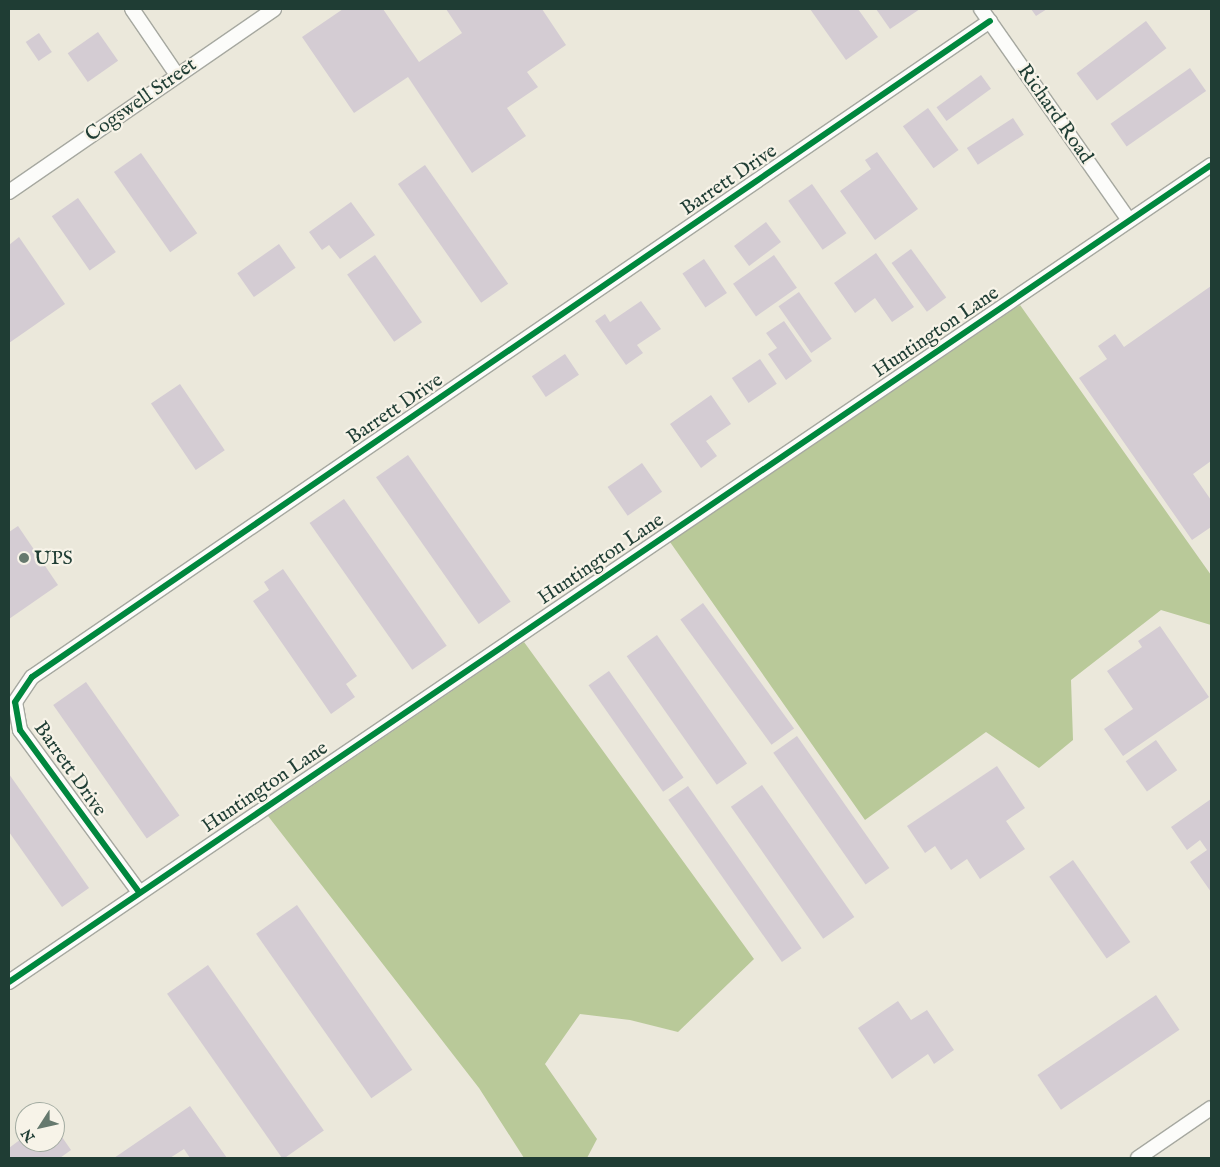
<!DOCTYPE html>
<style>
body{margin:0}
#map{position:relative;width:1220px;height:1167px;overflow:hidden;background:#ebe8db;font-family:"IM FELL English",serif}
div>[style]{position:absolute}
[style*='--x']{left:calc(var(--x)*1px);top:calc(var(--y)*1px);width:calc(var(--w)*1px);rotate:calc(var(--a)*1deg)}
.forest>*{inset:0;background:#b9c999}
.building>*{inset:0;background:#d4ccd3;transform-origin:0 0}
.roads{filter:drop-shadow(1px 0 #a6a8a0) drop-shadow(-1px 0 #a6a8a0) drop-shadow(0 1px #a6a8a0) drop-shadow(0 -1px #a6a8a0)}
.minor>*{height:14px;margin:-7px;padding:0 7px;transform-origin:7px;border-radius:7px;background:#fcfcfa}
.cycleway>*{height:6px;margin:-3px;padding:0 3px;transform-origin:3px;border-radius:3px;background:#00873e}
.dots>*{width:14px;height:14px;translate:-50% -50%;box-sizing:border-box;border:2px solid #f7f3e8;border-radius:50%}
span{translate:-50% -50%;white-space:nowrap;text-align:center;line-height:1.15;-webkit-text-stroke:4.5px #f7f3e8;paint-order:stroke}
.street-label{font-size:20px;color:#1f3d34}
.poi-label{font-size:20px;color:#1f3d34}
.left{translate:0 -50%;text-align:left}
.frame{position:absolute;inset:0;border:10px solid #1f3d34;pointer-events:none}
.north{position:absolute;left:15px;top:1102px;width:50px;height:50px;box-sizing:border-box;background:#f7f3e8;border:1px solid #a1aaa0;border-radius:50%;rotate:235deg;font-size:14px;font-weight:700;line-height:20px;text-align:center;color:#1f3d34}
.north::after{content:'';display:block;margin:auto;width:18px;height:22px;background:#66796e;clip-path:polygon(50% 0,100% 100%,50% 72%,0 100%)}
</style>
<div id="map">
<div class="forest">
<i style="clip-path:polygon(1020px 305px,1211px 575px,1211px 625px,1161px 610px,1071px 680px,1073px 740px,1039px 768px,986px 732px,865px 820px,670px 542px)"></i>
<i style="clip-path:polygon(524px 642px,754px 959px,678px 1032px,630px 1020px,580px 1014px,545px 1064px,597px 1139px,587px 1158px,524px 1158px,479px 1088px,268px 816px)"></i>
</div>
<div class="building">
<i style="clip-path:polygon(343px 9px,383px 9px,419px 62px,462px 33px,446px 9px,542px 9px,566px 45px,527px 72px,538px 87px,507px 108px,526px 136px,472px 173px,408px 77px,354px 113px,302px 37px)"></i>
<i style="clip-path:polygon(810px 9px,858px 9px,878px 37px,846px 60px)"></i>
<i style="clip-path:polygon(876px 9px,920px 9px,890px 29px)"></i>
<i style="clip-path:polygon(1031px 9px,1047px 9px,1036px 16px)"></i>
<i style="left:1146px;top:21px;width:34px;height:87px;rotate:53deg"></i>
<i style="left:98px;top:32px;width:35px;height:37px;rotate:55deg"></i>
<i style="left:39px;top:33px;width:23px;height:16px;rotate:56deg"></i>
<i style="left:1190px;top:68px;width:28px;height:97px;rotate:55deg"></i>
<i style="left:981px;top:75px;width:17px;height:55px;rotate:54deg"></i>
<i style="left:928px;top:108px;width:52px;height:31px;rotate:54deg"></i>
<i style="left:1013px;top:118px;width:20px;height:55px;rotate:57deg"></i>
<i style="clip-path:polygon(877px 152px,918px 209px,875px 240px,840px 191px,871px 169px,865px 160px)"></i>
<i style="left:141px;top:153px;width:98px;height:33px;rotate:55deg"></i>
<i style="left:425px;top:165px;width:145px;height:33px;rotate:55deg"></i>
<i style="left:812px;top:184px;width:60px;height:29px;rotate:55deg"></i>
<i style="left:78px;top:198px;width:66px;height:32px;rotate:55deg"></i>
<i style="clip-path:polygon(351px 202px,375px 235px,340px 259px,329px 245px,322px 250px,309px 232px)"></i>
<i style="left:766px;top:222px;width:25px;height:40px;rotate:53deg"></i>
<i style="clip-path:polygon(19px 237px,65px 304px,9px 343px,9px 245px)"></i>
<i style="left:279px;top:244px;width:29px;height:51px;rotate:55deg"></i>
<i style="left:911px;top:249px;width:60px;height:24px;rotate:54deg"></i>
<i style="clip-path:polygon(876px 253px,914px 307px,892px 322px,875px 298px,855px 313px,834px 283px)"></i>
<i style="left:375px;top:255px;width:82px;height:34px;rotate:55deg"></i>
<i style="left:774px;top:255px;width:40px;height:50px;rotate:55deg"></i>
<i style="left:704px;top:259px;width:41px;height:26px;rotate:56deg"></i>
<i style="clip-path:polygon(1211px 286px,1211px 461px,1193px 474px,1211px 500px,1211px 527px,1192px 540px,1079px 378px,1107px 359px,1098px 346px,1115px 334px,1124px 347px)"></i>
<i style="left:799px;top:292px;width:57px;height:25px;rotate:55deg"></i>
<i style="clip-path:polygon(641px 301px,661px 329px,637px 345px,643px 353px,626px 365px,595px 321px,605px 314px,610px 322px)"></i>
<i style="clip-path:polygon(784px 321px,812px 361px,786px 380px,768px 354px,777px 348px,766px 333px)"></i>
<i style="left:565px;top:354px;width:25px;height:40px;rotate:56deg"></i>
<i style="left:760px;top:359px;width:30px;height:34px;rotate:56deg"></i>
<i style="left:180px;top:384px;width:80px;height:35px;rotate:56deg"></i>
<i style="clip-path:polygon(711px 395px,731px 424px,706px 441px,717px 456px,701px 468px,670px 424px)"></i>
<i style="left:408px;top:455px;width:179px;height:39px;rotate:55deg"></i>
<i style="left:642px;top:463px;width:35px;height:42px;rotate:55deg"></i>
<i style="left:344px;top:499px;width:179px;height:42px;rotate:55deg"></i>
<i style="clip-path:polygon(18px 526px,58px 585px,9px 619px,9px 532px)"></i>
<i style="clip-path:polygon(283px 569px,357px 676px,346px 684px,355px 697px,331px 714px,253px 601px,269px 590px,264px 582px)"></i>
<i style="left:703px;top:603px;width:155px;height:28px;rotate:54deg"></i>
<i style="clip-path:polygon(1160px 626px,1209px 697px,1123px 756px,1104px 729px,1133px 709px,1107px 671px,1142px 647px,1138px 641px)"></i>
<i style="left:657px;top:635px;width:157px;height:37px;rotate:55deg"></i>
<i style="left:609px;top:671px;width:130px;height:25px;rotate:55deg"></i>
<i style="left:86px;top:682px;width:163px;height:40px;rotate:55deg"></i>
<i style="left:797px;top:736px;width:161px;height:29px;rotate:55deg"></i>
<i style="left:1156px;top:740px;width:37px;height:37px;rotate:55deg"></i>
<i style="clip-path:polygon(997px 766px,1025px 808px,1006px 821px,1025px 849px,980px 879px,967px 859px,951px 870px,935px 846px,925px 853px,907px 826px)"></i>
<i style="clip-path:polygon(9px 774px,89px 888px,62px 907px,9px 832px)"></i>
<i style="left:762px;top:785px;width:161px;height:38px;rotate:55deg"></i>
<i style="left:688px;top:786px;width:198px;height:24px;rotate:55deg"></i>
<i style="clip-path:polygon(1211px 799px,1211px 892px,1190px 862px,1207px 850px,1200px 840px,1187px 850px,1171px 827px)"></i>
<i style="left:1073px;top:860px;width:100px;height:29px;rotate:55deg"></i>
<i style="left:297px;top:905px;width:201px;height:50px;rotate:55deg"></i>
<i style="left:208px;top:965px;width:202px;height:50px;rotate:55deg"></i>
<i style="left:1156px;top:995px;width:42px;height:143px;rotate:56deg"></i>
<i style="clip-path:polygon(898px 1001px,911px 1020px,927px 1010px,954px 1050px,934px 1064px,928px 1054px,892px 1079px,858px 1028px)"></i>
<i style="clip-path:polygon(190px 1106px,227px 1158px,190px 1158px,184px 1149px,170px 1158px,114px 1158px)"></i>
<i style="clip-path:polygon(55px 1127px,71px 1150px,60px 1158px,9px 1158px,9px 1148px,25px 1136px,25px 1142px,55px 1142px)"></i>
</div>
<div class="roads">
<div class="minor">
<i style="--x:132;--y:9;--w:80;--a:55.7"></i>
<i style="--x:981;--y:9;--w:258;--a:55"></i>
<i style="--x:9;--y:192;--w:322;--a:-34.6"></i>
<i style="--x:139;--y:892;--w:201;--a:-126.3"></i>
<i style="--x:20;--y:730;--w:28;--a:-100"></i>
<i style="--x:15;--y:702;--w:30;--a:-56"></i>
<i style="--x:32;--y:677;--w:1161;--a:-34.4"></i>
<i style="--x:9;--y:982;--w:1453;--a:-34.2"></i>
<i style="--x:1138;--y:1158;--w:88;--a:-34.4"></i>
</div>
</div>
<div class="cycleway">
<i style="--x:139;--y:892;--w:201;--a:-126.3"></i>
<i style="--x:20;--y:730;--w:28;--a:-100"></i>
<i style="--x:15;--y:702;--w:30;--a:-56"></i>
<i style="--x:32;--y:677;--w:1161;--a:-34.4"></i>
<i style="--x:9;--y:982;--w:1453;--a:-34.2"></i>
</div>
<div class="dots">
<i style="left:24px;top:558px;background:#66796e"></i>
</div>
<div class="street-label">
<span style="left:141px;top:100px;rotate:-35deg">Cogswell Street</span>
<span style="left:1055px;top:114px;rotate:55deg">Richard Road</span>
<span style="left:729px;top:180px;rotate:-34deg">Barrett Drive</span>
<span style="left:936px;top:332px;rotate:-34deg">Huntington Lane</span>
<span style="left:395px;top:409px;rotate:-34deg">Barrett Drive</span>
<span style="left:601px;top:559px;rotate:-34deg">Huntington Lane</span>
<span style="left:70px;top:769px;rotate:55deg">Barrett Drive</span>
<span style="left:265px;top:787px;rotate:-34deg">Huntington Lane</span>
</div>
<div class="poi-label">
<span class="left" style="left:34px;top:558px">UPS</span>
</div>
<div class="frame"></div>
<div class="north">N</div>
</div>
